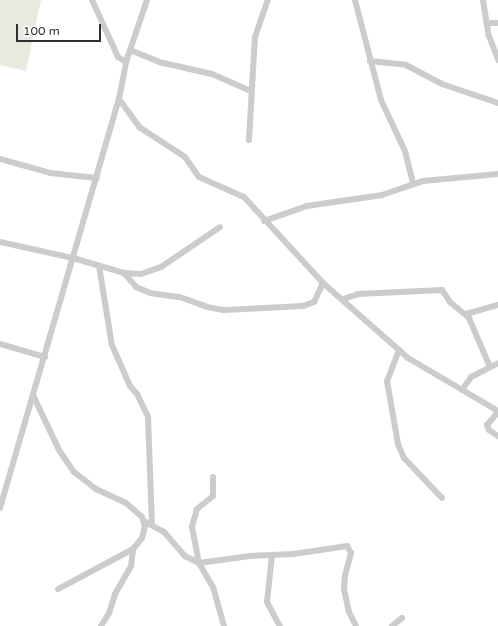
<!DOCTYPE html>
<style>
body{margin:0}
#map{position:relative;width:498px;height:626px;overflow:hidden;background:#fff;font-family:"Varela Round",sans-serif}
div>[style]{position:absolute}
[style*='--x']{left:calc(var(--x)*1px);top:calc(var(--y)*1px);width:calc(var(--w)*1px);rotate:calc(var(--a)*1deg)}
.green>*{inset:0;background:#e6ebde}
.minor>*{height:6px;margin:-3px;padding:0 3px;transform-origin:3px;border-radius:3px;background:#ccc}
span{translate:-50% -50%;white-space:nowrap;text-align:center;line-height:1.15;-webkit-text-stroke:4px #fff;paint-order:stroke}
.scale{position:absolute;left:16px;top:24px;width:85px;height:18px;box-sizing:border-box;border:2px solid #2f2f2f;border-top:0;padding-left:5px;font-size:12px;line-height:14px;white-space:nowrap;color:#2f2f2f;-webkit-text-stroke:3px #fff;paint-order:stroke}
</style>
<div id="map">
<div class="green">
<i style="clip-path:polygon(0 0,41px 0,26px 71px,0 65px)"></i>
</div>
<div class="minor">
<i style="--x:92;--y:0;--w:63;--a:65.5"></i>
<i style="--x:118;--y:57;--w:9;--a:32"></i>
<i style="--x:355;--y:0;--w:103;--a:75.4"></i>
<i style="--x:381;--y:100;--w:56;--a:64.8"></i>
<i style="--x:405;--y:151;--w:34;--a:76"></i>
<i style="--x:483;--y:0;--w:36;--a:81"></i>
<i style="--x:489;--y:36;--w:26;--a:69"></i>
<i style="--x:488;--y:23;--w:10;--a:0"></i>
<i style="--x:130;--y:50;--w:31;--a:22"></i>
<i style="--x:159;--y:62;--w:54;--a:12.8"></i>
<i style="--x:212;--y:74;--w:43;--a:23.6"></i>
<i style="--x:370;--y:61;--w:36;--a:6"></i>
<i style="--x:406;--y:65;--w:41;--a:27.8"></i>
<i style="--x:442;--y:84;--w:59;--a:18.7"></i>
<i style="--x:119;--y:99;--w:34;--a:54"></i>
<i style="--x:139;--y:127;--w:55;--a:33.1"></i>
<i style="--x:185;--y:157;--w:24;--a:55"></i>
<i style="--x:199;--y:177;--w:49;--a:24"></i>
<i style="--x:244;--y:197;--w:117;--a:47.4"></i>
<i style="--x:323;--y:283;--w:113;--a:41.4"></i>
<i style="--x:408;--y:358;--w:104;--a:30.5"></i>
<i style="--x:249;--y:140;--w:103;--a:-86.7"></i>
<i style="--x:255;--y:37;--w:39;--a:-71"></i>
<i style="--x:0;--y:159;--w:52;--a:15.6"></i>
<i style="--x:50;--y:173;--w:47;--a:6.1"></i>
<i style="--x:264;--y:221;--w:46;--a:-19.2"></i>
<i style="--x:307;--y:206;--w:76;--a:-8.3"></i>
<i style="--x:382;--y:195;--w:43;--a:-18.9"></i>
<i style="--x:423;--y:181;--w:75;--a:-5.3"></i>
<i style="--x:0;--y:242;--w:75;--a:12.4"></i>
<i style="--x:73;--y:258;--w:53;--a:16.4"></i>
<i style="--x:124;--y:273;--w:17;--a:3"></i>
<i style="--x:141;--y:274;--w:21;--a:-19"></i>
<i style="--x:161;--y:267;--w:71;--a:-34.1"></i>
<i style="--x:99;--y:266;--w:80;--a:80.7"></i>
<i style="--x:112;--y:345;--w:45;--a:66.3"></i>
<i style="--x:130;--y:386;--w:11;--a:49"></i>
<i style="--x:137;--y:394;--w:25;--a:64"></i>
<i style="--x:148;--y:417;--w:108;--a:87.9"></i>
<i style="--x:124;--y:273;--w:18;--a:49"></i>
<i style="--x:136;--y:287;--w:15;--a:23"></i>
<i style="--x:150;--y:293;--w:30;--a:8"></i>
<i style="--x:180;--y:297;--w:29;--a:20"></i>
<i style="--x:207;--y:307;--w:17;--a:10"></i>
<i style="--x:224;--y:310;--w:79;--a:-2.9"></i>
<i style="--x:303;--y:306;--w:12;--a:-20"></i>
<i style="--x:314;--y:302;--w:21;--a:-65"></i>
<i style="--x:343;--y:299;--w:16;--a:-18"></i>
<i style="--x:358;--y:294;--w:84;--a:-2.7"></i>
<i style="--x:442;--y:290;--w:14;--a:56"></i>
<i style="--x:450;--y:302;--w:25;--a:40"></i>
<i style="--x:469;--y:318;--w:53;--a:66.8"></i>
<i style="--x:466;--y:314;--w:33;--a:-16"></i>
<i style="--x:0;--y:344;--w:47;--a:16.1"></i>
<i style="--x:399;--y:350;--w:33;--a:111"></i>
<i style="--x:387;--y:381;--w:64;--a:80.1"></i>
<i style="--x:398;--y:444;--w:15;--a:67"></i>
<i style="--x:404;--y:458;--w:55;--a:46.5"></i>
<i style="--x:462;--y:390;--w:16;--a:-55"></i>
<i style="--x:471;--y:377;--w:30;--a:-27"></i>
<i style="--x:33;--y:395;--w:61;--a:64.7"></i>
<i style="--x:59;--y:450;--w:27;--a:56"></i>
<i style="--x:74;--y:472;--w:28;--a:38"></i>
<i style="--x:96;--y:489;--w:33;--a:25"></i>
<i style="--x:126;--y:503;--w:21;--a:41"></i>
<i style="--x:142;--y:517;--w:9;--a:72"></i>
<i style="--x:145;--y:526;--w:12;--a:104"></i>
<i style="--x:142;--y:538;--w:14;--a:129"></i>
<i style="--x:133;--y:549;--w:85;--a:151.9"></i>
<i style="--x:498;--y:412;--w:17;--a:130"></i>
<i style="--x:487;--y:425;--w:5;--a:68"></i>
<i style="--x:489;--y:430;--w:11;--a:34"></i>
<i style="--x:213;--y:477;--w:19;--a:90"></i>
<i style="--x:213;--y:496;--w:21;--a:141"></i>
<i style="--x:197;--y:509;--w:19;--a:106"></i>
<i style="--x:192;--y:527;--w:37;--a:79"></i>
<i style="--x:199;--y:563;--w:28;--a:60"></i>
<i style="--x:213;--y:587;--w:41;--a:74.2"></i>
<i style="--x:0;--y:508;--w:426;--a:-73.8"></i>
<i style="--x:119;--y:99;--w:38;--a:-79"></i>
<i style="--x:126;--y:62;--w:65;--a:-71.3"></i>
<i style="--x:144;--y:521;--w:23;--a:29"></i>
<i style="--x:164;--y:532;--w:32;--a:49"></i>
<i style="--x:185;--y:556;--w:16;--a:27"></i>
<i style="--x:199;--y:563;--w:51;--a:-7.8"></i>
<i style="--x:250;--y:556;--w:43;--a:-2.7"></i>
<i style="--x:293;--y:554;--w:55;--a:-8.4"></i>
<i style="--x:347;--y:546;--w:8;--a:60"></i>
<i style="--x:351;--y:553;--w:23;--a:105"></i>
<i style="--x:345;--y:575;--w:14;--a:94"></i>
<i style="--x:344;--y:589;--w:24;--a:78"></i>
<i style="--x:349;--y:612;--w:16;--a:63"></i>
<i style="--x:272;--y:555;--w:47;--a:96.1"></i>
<i style="--x:267;--y:602;--w:27;--a:62"></i>
<i style="--x:101;--y:626;--w:15;--a:-58"></i>
<i style="--x:109;--y:613;--w:20;--a:-72"></i>
<i style="--x:115;--y:594;--w:32;--a:-60"></i>
<i style="--x:131;--y:566;--w:17;--a:-83"></i>
<i style="--x:392;--y:626;--w:13;--a:-39"></i>
</div>
<div class="scale">100 m</div>
</div>
